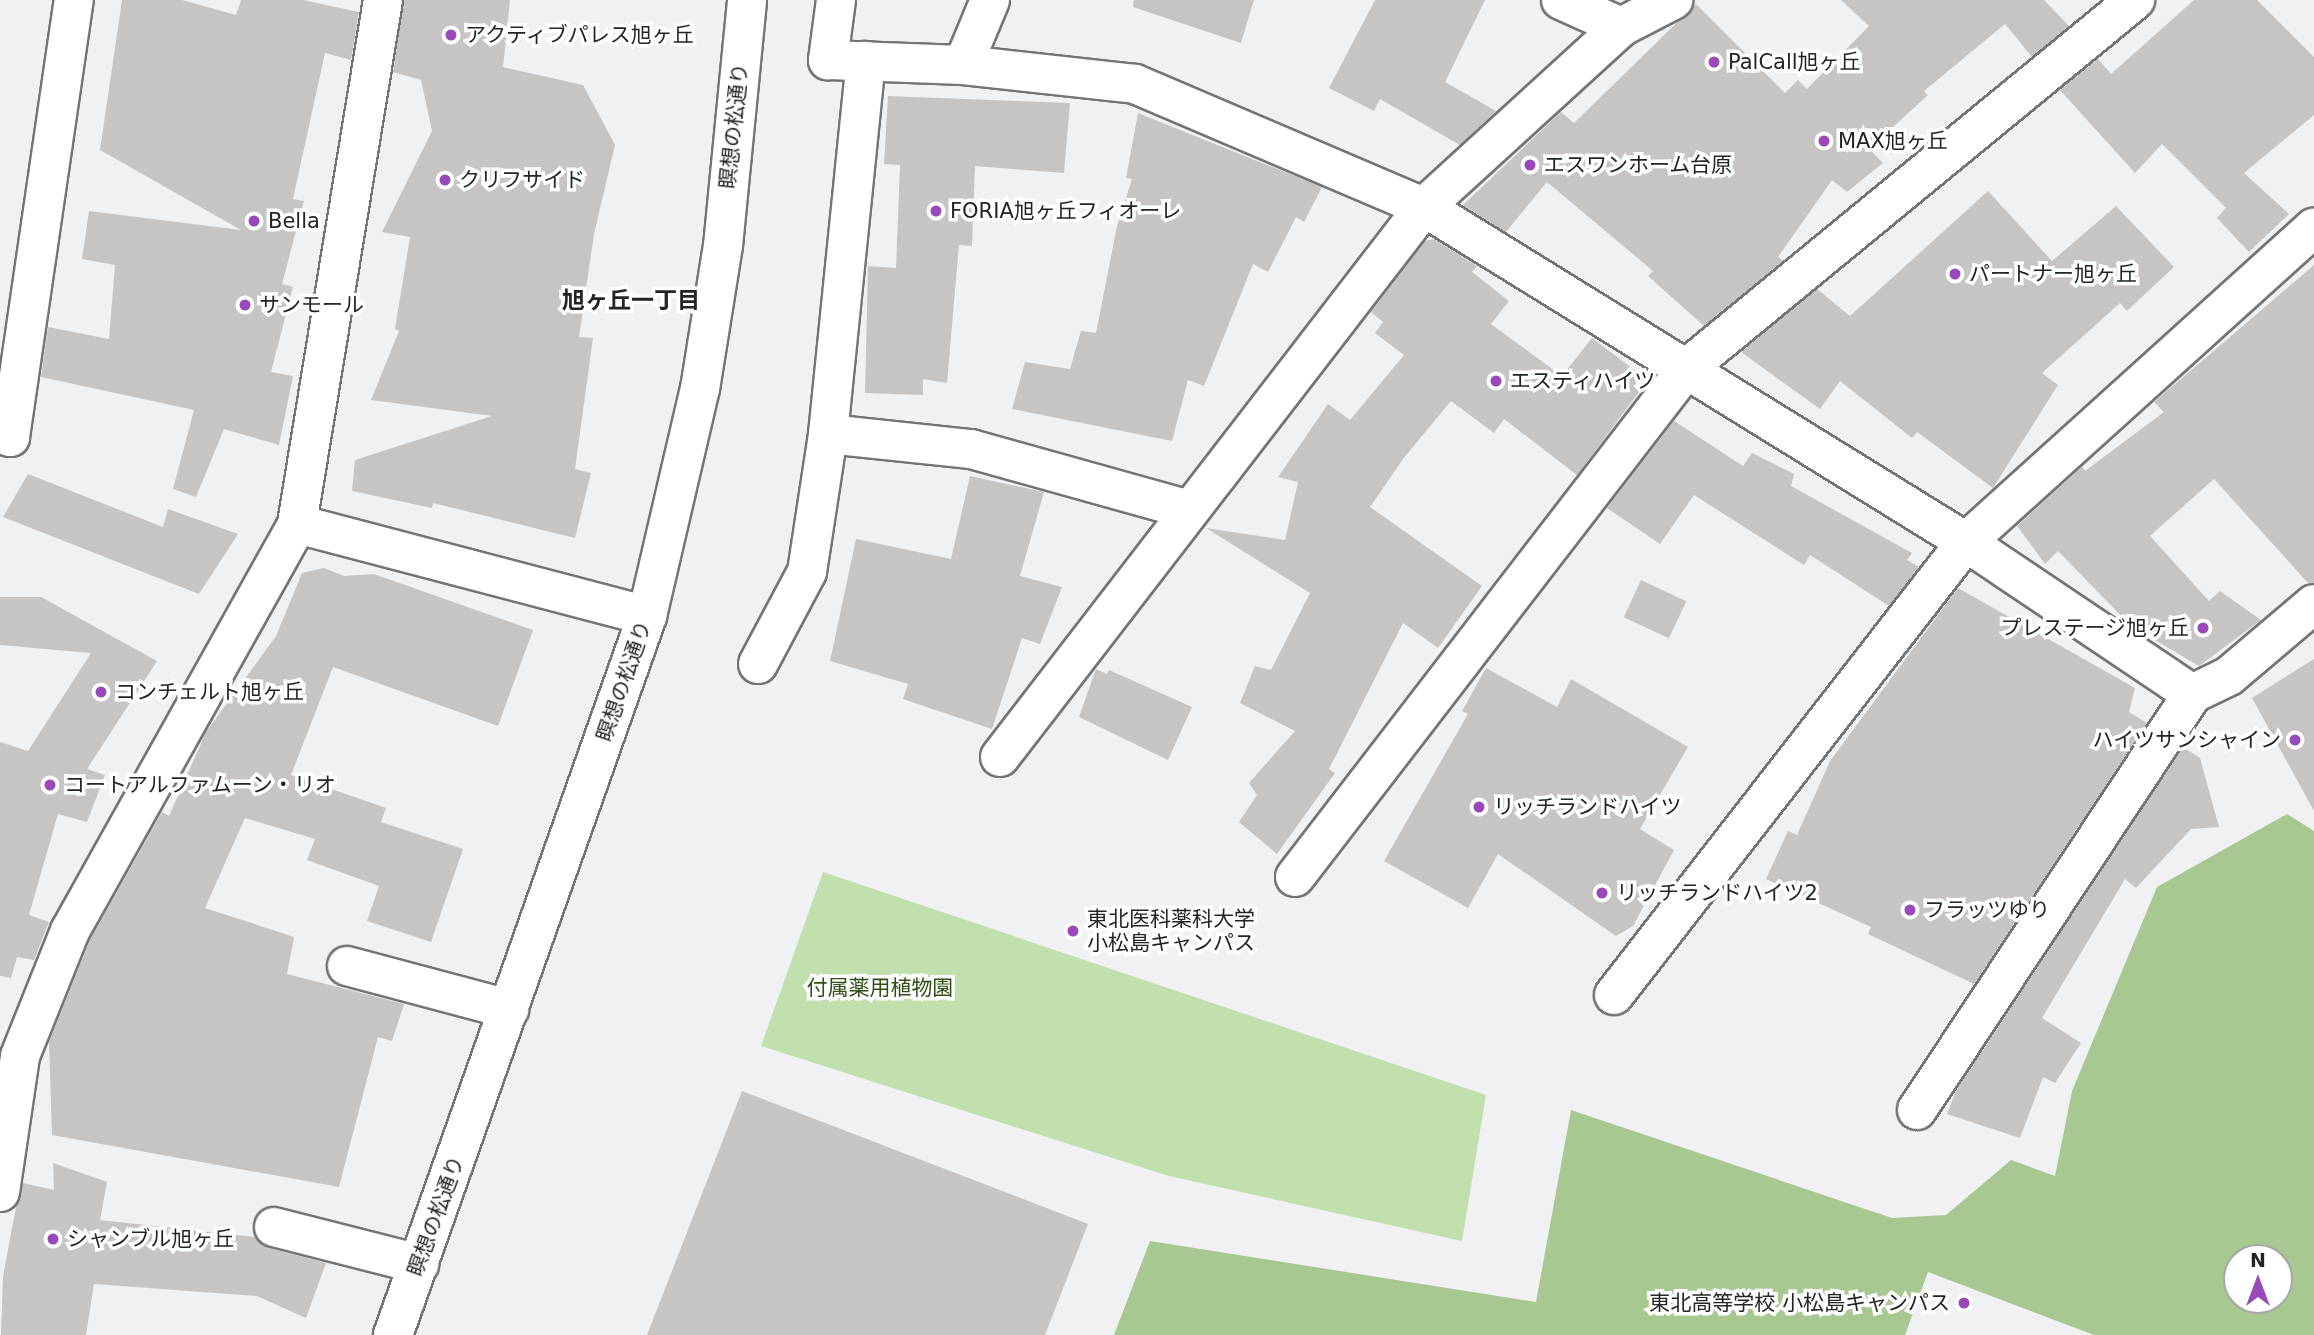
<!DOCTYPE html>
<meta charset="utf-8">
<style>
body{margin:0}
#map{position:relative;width:2314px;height:1335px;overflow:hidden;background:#f0f1f3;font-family:"DejaVu Sans","Noto Sans JP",sans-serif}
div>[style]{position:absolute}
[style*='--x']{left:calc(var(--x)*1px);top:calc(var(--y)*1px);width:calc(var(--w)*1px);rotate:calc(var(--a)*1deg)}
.green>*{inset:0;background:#c1e0ad}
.forest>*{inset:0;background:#a7c890}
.building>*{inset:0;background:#c7c5c4;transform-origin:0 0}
.roads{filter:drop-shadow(2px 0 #737475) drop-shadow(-2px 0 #737475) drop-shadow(0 2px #737475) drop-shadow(0 -2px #737475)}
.minor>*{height:38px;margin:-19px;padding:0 19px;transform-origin:19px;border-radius:19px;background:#fff}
.dots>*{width:19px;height:19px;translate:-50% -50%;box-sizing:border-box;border:4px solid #feffff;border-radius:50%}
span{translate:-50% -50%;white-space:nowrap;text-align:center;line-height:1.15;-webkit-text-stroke:7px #feffff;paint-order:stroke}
.poi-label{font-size:21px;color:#232424}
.left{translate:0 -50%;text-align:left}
.right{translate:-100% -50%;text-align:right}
.street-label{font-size:21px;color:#232424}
.park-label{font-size:21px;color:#2f4e14}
.neighbourhood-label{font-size:23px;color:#232424;font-weight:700}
.north{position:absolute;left:2223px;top:1244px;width:70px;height:70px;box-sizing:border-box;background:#feffff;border:2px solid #a6a7a7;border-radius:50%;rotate:0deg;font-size:19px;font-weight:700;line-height:28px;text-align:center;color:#232424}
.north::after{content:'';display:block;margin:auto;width:24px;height:32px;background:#9949b9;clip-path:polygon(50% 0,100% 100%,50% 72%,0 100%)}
</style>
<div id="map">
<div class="green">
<i style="clip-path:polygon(823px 872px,1486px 1095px,1462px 1241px,1169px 1176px,761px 1046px)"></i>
</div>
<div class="forest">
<i style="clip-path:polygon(evenodd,2287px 814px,2314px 831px,2314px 1335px,2094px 1335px,1928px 1272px,1905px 1335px,1114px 1335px,1150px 1241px,1536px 1302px,1571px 1110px,1892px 1218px,1946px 1215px,2011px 1160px,2055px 1176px,2072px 1091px,2157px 887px,2287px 814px,2237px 1258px,2279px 1258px,2279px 1300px,2237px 1300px,2237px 1258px)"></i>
</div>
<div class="building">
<i style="clip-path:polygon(122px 0,182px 0,236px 15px,241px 0,303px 0,359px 12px,351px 60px,325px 53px,293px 199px,304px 201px,282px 284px,293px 287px,271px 372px,293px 376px,279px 445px,224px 429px,196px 497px,173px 489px,194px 410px,41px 377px,48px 327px,109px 339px,115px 265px,82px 259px,89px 211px,241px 230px,100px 150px)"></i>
<i style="clip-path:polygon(404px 0,510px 0,503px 67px,583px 85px,615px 145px,594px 234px,579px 337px,593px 338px,575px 469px,591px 473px,575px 538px,433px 503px,432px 508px,352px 491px,355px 460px,492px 416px,371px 400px,399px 331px,395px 329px,410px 237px,382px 232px,432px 131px,421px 80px,393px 72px)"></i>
<i style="clip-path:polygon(1134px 0,1254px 0,1241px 43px,1133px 7px)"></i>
<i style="clip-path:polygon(1375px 0,1485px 0,1445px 82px,1496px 111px,1460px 145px,1380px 99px,1374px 111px,1329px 88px)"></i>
<i style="clip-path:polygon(1841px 0,2044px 0,2069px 26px,2032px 57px,2005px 24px,1924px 91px,1928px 95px,1869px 149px,1883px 163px,1847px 192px,1832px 180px,1778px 257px,1783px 261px,1704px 326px,1648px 276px,1653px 271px,1547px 182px,1506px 232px,1463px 205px,1561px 112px,1574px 123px,1696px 4px,1785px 93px,1798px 80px,1807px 89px,1869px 26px)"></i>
<i style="clip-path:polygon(2194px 0,2257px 0,2314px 57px,2314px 115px,2244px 173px,2289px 214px,2249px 252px,2217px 218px,2226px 208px,2162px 144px,2135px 173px,2060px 90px,2098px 59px,2111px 74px)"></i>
<i style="clip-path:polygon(888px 96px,1070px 103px,1064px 173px,975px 166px,972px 246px,959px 245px,947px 383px,923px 379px,923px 395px,865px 393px,868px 266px,896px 268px,900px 165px,884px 164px)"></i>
<i style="clip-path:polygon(1138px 113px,1322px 187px,1304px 222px,1296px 217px,1268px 272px,1253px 264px,1204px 386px,1188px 380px,1172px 441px,1012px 409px,1025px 362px,1070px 369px,1081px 331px,1096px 333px,1117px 226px,1132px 179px,1126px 178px)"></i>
<i style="clip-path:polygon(1988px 191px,2052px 261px,2116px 206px,2174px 267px,2127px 311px,2120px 303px,2042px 373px,2058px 385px,1993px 488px,1917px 432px,1912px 438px,1840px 381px,1820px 409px,1741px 352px,1817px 289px,1850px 316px)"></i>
<i style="clip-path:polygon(1434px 239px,1477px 266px,1472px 272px,1509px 301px,1491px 324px,1562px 376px,1592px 338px,1648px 380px,1577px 475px,1504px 419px,1494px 433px,1451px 401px,1403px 459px,1370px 507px,1482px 586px,1438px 648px,1403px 623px,1329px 769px,1335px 773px,1277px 854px,1239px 822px,1257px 795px,1249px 783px,1295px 731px,1240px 703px,1255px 666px,1271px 670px,1310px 593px,1206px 528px,1285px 540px,1298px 482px,1278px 477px,1328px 404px,1350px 420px,1404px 355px,1375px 333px,1383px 322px,1371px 312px,1425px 241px)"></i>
<i style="clip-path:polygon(2314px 265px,2314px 583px,2308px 583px,2214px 479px,2150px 536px,2209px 601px,2220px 591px,2261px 620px,2199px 666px,2131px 626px,2058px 551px,2045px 564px,2017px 526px,2082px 467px,2085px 471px,2164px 412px,2154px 402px)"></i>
<i style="clip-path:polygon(1674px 421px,1743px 466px,1752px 453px,1794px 474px,1791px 486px,1912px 553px,1907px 560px,1919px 567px,1889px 606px,1810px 555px,1804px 565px,1694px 495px,1660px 544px,1607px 508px)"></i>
<i style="clip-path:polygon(28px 474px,163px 527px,168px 509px,238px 534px,199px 594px,3px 517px)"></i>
<i style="clip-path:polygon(970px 476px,1044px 492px,1020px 576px,1062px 587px,1040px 644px,1022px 638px,992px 729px,903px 699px,908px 684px,830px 661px,856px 539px,951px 559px)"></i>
<i style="clip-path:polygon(324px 568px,344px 576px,374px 574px,533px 630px,498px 726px,333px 667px,291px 775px,386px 808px,381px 822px,463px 849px,431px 942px,367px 921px,379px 886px,307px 860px,315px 839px,245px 818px,205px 908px,294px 937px,287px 974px,404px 1004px,392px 1041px,378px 1037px,339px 1187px,52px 1135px,49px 1042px,90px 940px,162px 812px,169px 816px,206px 732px,276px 636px,302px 573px)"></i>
<i style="left:1641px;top:580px;width:50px;height:41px;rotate:25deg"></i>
<i style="clip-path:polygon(1958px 588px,2135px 688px,2129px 712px,2147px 723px,1974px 984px,1868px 934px,1871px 927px,1766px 879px,1788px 831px,1797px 835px,1830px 761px)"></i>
<i style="clip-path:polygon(0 597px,41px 597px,157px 661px,87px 769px,105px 775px,87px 822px,58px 814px,29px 915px,49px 922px,34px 960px,17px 957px,11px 978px,0 976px,0 742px,28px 751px,91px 653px,0 645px)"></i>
<i style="clip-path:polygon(2314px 659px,2314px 811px,2252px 698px)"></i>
<i style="clip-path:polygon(1486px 668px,1557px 707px,1571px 679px,1688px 747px,1640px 829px,1674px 850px,1633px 926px,1616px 936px,1498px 854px,1468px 908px,1384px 861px,1468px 714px,1462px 711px)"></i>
<i style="clip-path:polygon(1096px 669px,1107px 674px,1109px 670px,1192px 707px,1168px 760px,1079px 717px)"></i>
<i style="clip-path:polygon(2183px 747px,2200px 758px,2219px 827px,2191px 829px,2136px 888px,2125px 879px,2042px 1018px,2081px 1043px,2055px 1083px,2043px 1077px,2020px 1138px,1947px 1114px,1956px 1091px)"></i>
<i style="clip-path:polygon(742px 1091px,1088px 1224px,1045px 1335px,647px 1335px)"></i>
<i style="clip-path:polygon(53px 1163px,107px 1182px,100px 1220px,255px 1237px,269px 1248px,326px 1263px,306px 1318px,257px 1296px,94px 1284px,86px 1335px,1px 1335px,3px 1277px,16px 1207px,23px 1183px,54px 1190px)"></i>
</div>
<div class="roads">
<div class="minor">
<i style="--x:836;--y:0;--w:61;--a:97.6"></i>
<i style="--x:828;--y:60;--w:135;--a:2.1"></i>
<i style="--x:963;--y:65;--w:173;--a:6.3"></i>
<i style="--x:1135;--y:84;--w:314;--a:23.1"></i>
<i style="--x:1424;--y:207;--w:637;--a:31.72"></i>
<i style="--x:1966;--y:542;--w:272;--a:33.9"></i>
<i style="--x:2192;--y:694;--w:41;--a:-25.9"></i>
<i style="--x:2229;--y:676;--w:111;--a:-40.3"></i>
<i style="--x:1561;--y:0;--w:66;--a:24.2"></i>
<i style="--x:963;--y:65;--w:70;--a:-67.4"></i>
<i style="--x:0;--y:433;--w:11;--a:22"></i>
<i style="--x:10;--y:437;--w:442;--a:-81.7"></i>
<i style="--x:828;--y:434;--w:144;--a:6"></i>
<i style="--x:971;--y:449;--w:226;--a:15.6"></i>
<i style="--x:297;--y:524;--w:362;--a:14.7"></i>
<i style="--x:758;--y:664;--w:104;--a:-62"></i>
<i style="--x:807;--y:572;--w:140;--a:-81.3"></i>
<i style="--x:828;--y:434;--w:375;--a:-84.2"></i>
<i style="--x:1000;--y:757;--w:694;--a:-52.37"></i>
<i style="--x:1424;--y:207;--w:267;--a:-42.4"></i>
<i style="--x:1621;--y:27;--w:59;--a:-27.4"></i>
<i style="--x:1295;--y:877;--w:642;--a:-52.4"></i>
<i style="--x:1687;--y:368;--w:580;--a:-39.4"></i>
<i style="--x:347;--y:966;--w:168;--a:14.9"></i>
<i style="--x:1614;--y:995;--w:574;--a:-52.15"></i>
<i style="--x:1966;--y:542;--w:469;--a:-42.1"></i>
<i style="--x:1917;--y:1110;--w:499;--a:-56.5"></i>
<i style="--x:0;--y:1192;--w:137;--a:-81.6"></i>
<i style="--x:20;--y:1056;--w:135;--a:-68.2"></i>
<i style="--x:70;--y:931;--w:466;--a:-60.8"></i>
<i style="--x:297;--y:524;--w:531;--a:-80.68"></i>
<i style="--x:274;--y:1227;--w:150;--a:14.3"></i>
<i style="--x:393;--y:1335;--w:763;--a:-70.54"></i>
<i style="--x:647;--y:616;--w:233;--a:-76.9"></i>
<i style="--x:700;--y:389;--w:145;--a:-80.9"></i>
<i style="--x:723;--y:246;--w:247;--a:-84.4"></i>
</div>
</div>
<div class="dots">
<i style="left:451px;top:35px;background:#9949b9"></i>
<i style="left:1714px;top:62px;background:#9949b9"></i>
<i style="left:1824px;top:141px;background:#9949b9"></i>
<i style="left:1530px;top:165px;background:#9949b9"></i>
<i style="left:445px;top:180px;background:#9949b9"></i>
<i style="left:936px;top:211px;background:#9949b9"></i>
<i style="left:254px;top:221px;background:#9949b9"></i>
<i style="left:1955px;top:274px;background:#9949b9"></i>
<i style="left:245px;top:305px;background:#9949b9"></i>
<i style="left:1496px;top:381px;background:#9949b9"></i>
<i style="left:2203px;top:628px;background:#9949b9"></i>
<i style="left:101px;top:692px;background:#9949b9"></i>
<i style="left:2295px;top:740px;background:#9949b9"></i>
<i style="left:50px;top:785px;background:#9949b9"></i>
<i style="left:1479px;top:807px;background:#9949b9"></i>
<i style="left:1602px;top:893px;background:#9949b9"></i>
<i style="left:1910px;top:910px;background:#9949b9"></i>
<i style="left:1073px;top:931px;background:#9949b9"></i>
<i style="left:53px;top:1239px;background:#9949b9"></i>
<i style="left:1964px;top:1303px;background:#9949b9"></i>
</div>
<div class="poi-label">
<span class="left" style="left:465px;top:35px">アクティブパレス旭ヶ丘</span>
<span class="left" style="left:1728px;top:62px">PalCall旭ヶ丘</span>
<span class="left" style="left:1838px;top:141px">MAX旭ヶ丘</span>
<span class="left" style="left:1544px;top:165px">エスワンホーム台原</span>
<span class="left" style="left:459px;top:180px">クリフサイド</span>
<span class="left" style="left:950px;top:211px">FORIA旭ヶ丘フィオーレ</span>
<span class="left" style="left:268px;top:221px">Bella</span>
<span class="left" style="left:1969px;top:274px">パートナー旭ヶ丘</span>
<span class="left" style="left:259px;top:305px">サンモール</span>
<span class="left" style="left:1510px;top:381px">エスティハイツ</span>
<span class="right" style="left:2189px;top:628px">プレステージ旭ヶ丘</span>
<span class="left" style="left:115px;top:692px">コンチェルト旭ヶ丘</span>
<span class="right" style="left:2281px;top:740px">ハイツサンシャイン</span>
<span class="left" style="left:64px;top:785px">コートアルファムーン・リオ</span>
<span class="left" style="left:1493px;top:807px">リッチランドハイツ</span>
<span class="left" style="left:1616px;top:893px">リッチランドハイツ2</span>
<span class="left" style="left:1924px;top:910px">フラッツゆり</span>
<span class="left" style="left:1087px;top:931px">東北医科薬科大学<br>小松島キャンパス</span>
<span class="left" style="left:67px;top:1239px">シャンブル旭ヶ丘</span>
<span class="right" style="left:1950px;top:1303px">東北高等学校 小松島キャンパス</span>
</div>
<div class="street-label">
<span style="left:734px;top:126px;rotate:-84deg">瞑想の松通り</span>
<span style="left:624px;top:681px;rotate:-71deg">瞑想の松通り</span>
<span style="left:436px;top:1216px;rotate:-70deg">瞑想の松通り</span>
</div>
<div class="park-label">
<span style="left:880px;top:988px">付属薬用植物園</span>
</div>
<div class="neighbourhood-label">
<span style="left:631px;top:300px">旭ヶ丘一丁目</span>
</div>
<div class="north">N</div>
</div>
